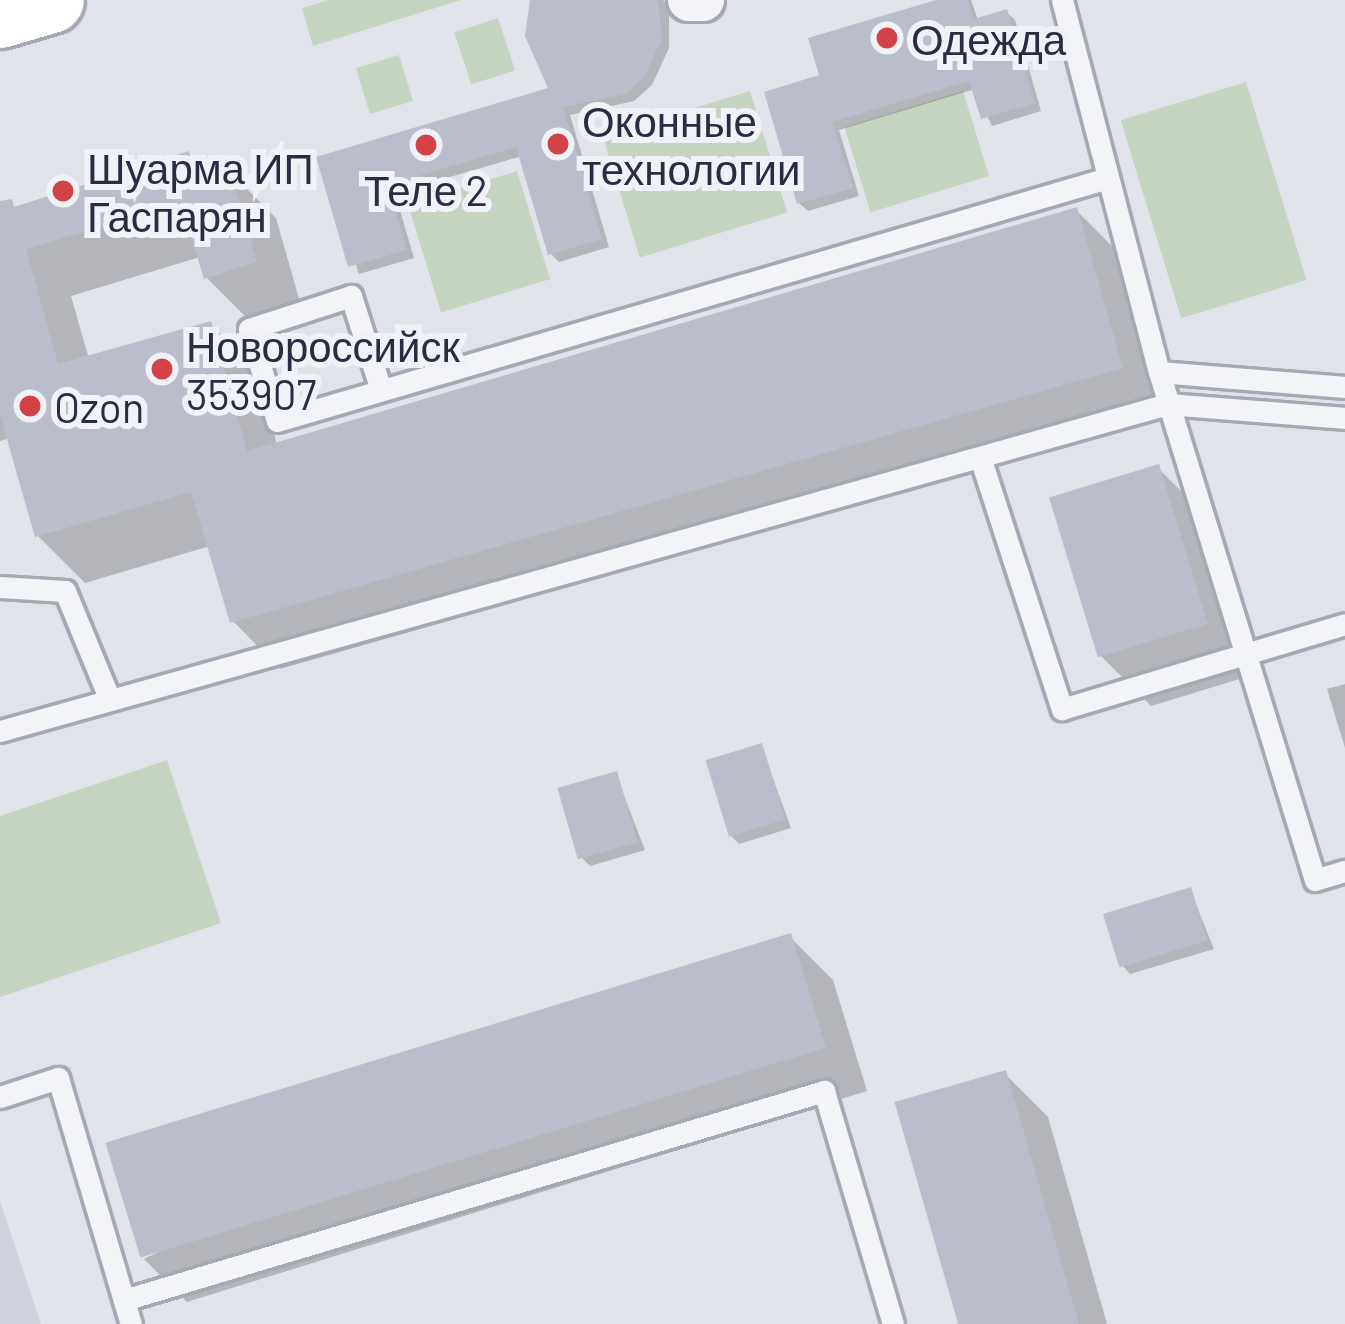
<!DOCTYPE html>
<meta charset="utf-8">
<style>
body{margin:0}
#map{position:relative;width:1345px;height:1324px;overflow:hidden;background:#e0e3ea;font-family:Barlow,sans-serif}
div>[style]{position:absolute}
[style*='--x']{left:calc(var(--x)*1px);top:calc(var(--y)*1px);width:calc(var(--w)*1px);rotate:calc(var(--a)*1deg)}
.built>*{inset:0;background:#ced2dc}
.green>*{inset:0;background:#c4d4c1;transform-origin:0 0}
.shadow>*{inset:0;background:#0003}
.building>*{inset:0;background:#babeca;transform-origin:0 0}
.roads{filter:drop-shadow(3px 0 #a5a9b4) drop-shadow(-3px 0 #a5a9b4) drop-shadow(0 3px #a5a9b4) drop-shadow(0 -3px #a5a9b4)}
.lane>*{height:21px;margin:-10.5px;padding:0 10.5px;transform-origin:10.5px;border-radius:10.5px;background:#f3f4f8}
.street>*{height:42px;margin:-21px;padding:0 21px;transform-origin:21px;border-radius:21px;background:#f3f4f8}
.highway>*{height:66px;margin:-33px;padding:0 33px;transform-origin:33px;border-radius:33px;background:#fff}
.dots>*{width:33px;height:33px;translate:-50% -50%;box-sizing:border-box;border:6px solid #f0f2f7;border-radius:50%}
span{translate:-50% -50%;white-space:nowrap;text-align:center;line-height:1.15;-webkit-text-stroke:12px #f0f2f7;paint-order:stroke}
.poi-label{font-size:42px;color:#282e42}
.left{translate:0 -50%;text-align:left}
</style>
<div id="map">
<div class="built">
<i style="clip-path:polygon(0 1201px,41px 1324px,0 1324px)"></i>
</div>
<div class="green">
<i style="clip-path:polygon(329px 0,461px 0,313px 46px,302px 8px)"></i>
<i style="left:498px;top:18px;width:55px;height:46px;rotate:72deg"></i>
<i style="left:399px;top:55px;width:48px;height:45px;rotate:73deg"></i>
<i style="left:1246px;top:82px;width:207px;height:131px;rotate:73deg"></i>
<i style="left:750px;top:91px;width:127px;height:154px;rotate:73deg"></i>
<i style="left:963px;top:91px;width:89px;height:124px;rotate:73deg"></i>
<i style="left:517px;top:171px;width:113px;height:114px;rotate:73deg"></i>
<i style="clip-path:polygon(167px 760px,221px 923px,0 997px,0 816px)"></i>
</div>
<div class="shadow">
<i style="clip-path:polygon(538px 0,663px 0,669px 6px,669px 48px,652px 85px,634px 101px,570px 115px,609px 247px,559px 262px,550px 253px,522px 156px,395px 193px,414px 258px,359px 274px,320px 159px,552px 90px)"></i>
<i style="clip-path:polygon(946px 0,971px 0,978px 20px,1006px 12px,1015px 20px,1041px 111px,992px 126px,975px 89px,839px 130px,859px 196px,808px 211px,799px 203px,823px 77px)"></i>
<i style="clip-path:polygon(188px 154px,211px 177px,229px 171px,276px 218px,302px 309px,253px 324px,206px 277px,200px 257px,71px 296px,89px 359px,210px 324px,257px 371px,277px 445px,1076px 210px,1123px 257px,1168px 415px,280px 669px,233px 621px,210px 546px,85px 583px,38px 536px,10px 438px,0 441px,0 213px)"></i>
<i style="clip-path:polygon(1158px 468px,1208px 518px,1256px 674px,1151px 706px,1101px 656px)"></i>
<i style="clip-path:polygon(1345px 684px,1345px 748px,1327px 689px)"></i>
<i style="clip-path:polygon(761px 746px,791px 828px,739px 844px,731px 836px)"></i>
<i style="clip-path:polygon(616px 775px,645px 850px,590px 866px,582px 858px)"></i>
<i style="clip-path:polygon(1190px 890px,1214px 949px,1130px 974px,1122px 965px)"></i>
<i style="clip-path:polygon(790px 937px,833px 980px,867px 1091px,187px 1302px,144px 1259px)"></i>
<i style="clip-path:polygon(1005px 1074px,1048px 1117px,1107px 1324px,961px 1324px)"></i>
</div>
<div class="building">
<i style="clip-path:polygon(530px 0,658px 0,662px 39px,644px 77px,626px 94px,563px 107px,602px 239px,548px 255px,516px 147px,388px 185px,407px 250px,348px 267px,316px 157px,548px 88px,525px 36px)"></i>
<i style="clip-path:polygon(936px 0,968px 0,974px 19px,1007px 9px,1035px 103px,981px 119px,969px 81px,832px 122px,853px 188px,797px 204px,764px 92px,819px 75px,808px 38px)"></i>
<i style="clip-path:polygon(189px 151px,196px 178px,230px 168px,257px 262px,204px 279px,181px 203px,26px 249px,58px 364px,211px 321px,247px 451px,1077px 207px,1123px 368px,230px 623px,191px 492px,35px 537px,0 415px,0 201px,12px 199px,14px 207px)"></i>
<i style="left:1159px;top:464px;width:167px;height:115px;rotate:73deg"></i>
<i style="left:762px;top:743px;width:80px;height:59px;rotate:73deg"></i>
<i style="left:617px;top:771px;width:74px;height:62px;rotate:74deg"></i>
<i style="left:1191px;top:887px;width:56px;height:92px;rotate:73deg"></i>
<i style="left:791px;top:933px;width:120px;height:717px;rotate:73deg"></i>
<i style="left:1006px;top:1070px;width:264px;height:116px;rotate:74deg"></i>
</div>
<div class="roads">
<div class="lane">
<i style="--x:1062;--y:0;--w:384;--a:75.4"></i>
<i style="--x:1159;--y:372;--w:531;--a:72.93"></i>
<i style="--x:1315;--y:880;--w:31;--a:-17"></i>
<i style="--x:1159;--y:372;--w:187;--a:4.6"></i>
<i style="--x:381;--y:390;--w:99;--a:-107.7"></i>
<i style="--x:351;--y:296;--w:107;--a:162.1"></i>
<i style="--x:249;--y:329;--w:96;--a:73.1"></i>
<i style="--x:277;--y:421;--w:866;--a:-16.3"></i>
<i style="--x:981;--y:460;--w:262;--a:72"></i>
<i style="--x:1062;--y:709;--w:295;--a:-16.7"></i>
<i style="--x:0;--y:587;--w:65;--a:3.5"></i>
<i style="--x:65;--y:591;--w:118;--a:67.6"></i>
<i style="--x:0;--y:731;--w:1213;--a:-15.64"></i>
<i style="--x:1168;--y:404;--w:178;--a:4.5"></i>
<i style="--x:0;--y:1097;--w:61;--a:-18.1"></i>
<i style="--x:58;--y:1078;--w:257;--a:73.5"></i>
<i style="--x:124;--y:1300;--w:731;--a:-16.62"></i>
<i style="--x:824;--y:1091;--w:243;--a:73.5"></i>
</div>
<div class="street">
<i style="--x:689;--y:0;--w:14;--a:0"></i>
</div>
<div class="highway">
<i style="--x:0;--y:15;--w:53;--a:-16.4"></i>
</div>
</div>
<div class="dots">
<i style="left:887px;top:38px;background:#d24246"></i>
<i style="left:558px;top:144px;background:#d24246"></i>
<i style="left:426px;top:145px;background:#d24246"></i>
<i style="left:63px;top:191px;background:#d24246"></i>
<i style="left:162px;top:369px;background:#d24246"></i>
<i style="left:30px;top:406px;background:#d24246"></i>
</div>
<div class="poi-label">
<span class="left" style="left:911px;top:38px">Одежда</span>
<span class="left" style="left:582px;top:144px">Оконные<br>технологии</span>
<span class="left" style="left:87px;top:191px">Шуарма ИП<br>Гаспарян</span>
<span style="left:426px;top:189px">Теле 2</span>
<span class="left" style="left:186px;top:369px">Новороссийск<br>353907</span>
<span class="left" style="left:54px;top:406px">Ozon</span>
</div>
</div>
